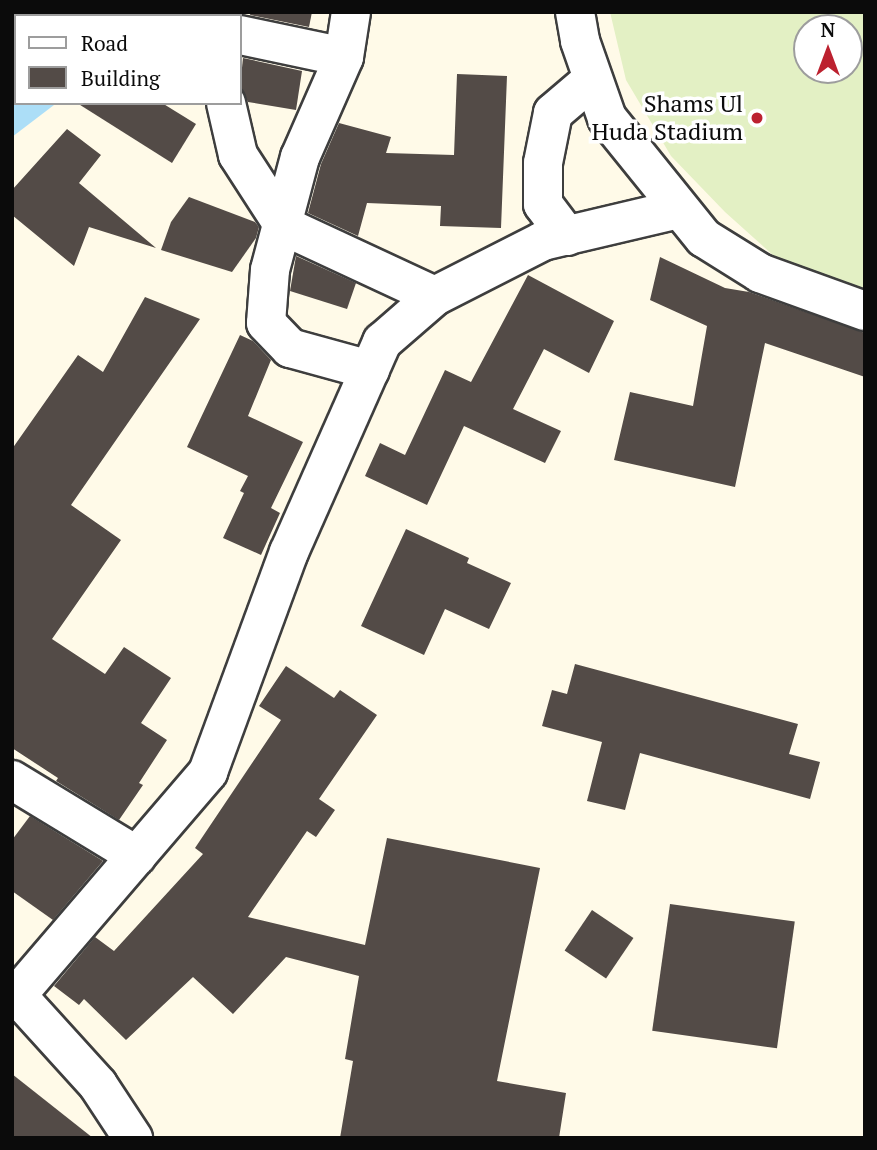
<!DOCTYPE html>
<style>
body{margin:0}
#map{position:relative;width:877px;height:1150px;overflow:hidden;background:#fffae8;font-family:"PT Serif",serif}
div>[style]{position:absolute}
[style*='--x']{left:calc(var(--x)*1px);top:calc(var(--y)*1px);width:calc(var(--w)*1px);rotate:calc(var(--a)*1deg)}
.pitch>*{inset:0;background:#e3f0c4}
.water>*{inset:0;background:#acdef7}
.building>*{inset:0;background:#534b47;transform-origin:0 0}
.roads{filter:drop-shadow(2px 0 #3e3e3e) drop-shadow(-2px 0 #3e3e3e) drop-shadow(0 2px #3e3e3e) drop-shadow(0 -2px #3e3e3e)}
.minor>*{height:38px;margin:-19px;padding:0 19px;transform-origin:19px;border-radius:19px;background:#fff}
.dots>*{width:19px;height:19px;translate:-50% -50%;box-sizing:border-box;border:4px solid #fff;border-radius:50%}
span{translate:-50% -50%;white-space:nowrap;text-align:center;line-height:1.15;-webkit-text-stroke:7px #fff;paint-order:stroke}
.poi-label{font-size:24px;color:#0b0b0b}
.right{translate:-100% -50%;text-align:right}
.frame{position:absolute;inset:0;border:14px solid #0b0b0b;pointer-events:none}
.legend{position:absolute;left:14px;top:14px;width:228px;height:91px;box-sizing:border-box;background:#fff;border:2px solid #9d9d9d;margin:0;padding:9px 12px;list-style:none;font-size:21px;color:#0b0b0b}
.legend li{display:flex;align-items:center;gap:14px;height:35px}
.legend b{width:35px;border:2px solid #9d9d9d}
.north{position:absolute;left:793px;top:14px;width:70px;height:70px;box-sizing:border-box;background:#fff;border:2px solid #9d9d9d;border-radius:50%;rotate:0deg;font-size:19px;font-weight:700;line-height:28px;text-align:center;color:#0b0b0b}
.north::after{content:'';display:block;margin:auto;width:24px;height:32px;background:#bc212f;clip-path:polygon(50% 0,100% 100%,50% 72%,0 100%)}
</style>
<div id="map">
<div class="pitch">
<i style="clip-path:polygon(evenodd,610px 12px,865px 12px,865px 290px,838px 284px,774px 256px,725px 212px,671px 156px,626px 80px,610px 12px,807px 28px,849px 28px,849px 70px,807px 70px,807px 28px)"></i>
</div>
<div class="water">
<i style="clip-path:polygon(12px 51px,16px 56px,16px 103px,54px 105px,12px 137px)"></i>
</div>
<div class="building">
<i style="clip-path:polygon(251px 12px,312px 12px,309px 27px,250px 15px)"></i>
<i style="clip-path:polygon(243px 58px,302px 71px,296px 110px,248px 102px,240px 87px)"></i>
<i style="clip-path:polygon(457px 74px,507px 76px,501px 228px,440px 226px,441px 206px,367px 203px,358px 236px,308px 213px,321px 164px,339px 123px,391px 137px,386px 153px,454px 155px)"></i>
<i style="clip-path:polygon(77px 103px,162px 103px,196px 124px,172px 163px)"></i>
<i style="clip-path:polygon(67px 129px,101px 155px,79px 183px,156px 248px,89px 227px,74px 266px,12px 215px,12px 190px)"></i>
<i style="clip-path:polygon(189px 197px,255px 222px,259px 227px,256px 238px,232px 272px,161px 250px,171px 222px)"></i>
<i style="clip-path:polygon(296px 256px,356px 283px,347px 309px,290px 291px)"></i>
<i style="clip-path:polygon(660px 257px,725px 288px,749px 292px,865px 333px,865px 377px,765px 343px,735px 487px,614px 460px,630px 392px,693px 406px,707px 326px,650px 300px)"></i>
<i style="clip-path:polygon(528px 275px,614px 321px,589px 373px,544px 349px,513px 409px,561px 431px,545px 463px,464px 426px,427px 505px,365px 476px,380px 443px,405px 455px,445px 370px,471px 382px)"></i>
<i style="clip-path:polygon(145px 297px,200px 319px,71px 505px,121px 540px,52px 639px,105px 674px,124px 647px,171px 678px,141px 723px,167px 740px,139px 783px,143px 785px,119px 820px,56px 781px,58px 778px,12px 748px,12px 449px,78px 355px,103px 372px)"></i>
<i style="clip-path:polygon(240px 335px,253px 341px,271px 360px,248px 416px,303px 442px,271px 508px,280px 513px,261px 555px,223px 538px,244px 493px,240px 491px,248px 476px,187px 447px)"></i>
<i style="clip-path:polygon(406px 529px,469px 558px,467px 563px,511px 583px,489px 629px,445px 609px,424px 655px,361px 626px)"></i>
<i style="clip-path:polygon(575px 664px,798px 724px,789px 754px,820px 762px,810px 799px,640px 753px,625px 810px,587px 801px,602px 742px,542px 726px,552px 690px,567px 694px)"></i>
<i style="clip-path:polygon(286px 666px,334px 698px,340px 690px,377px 715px,319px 799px,335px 810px,316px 837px,307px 831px,248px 917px,365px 945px,387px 838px,540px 868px,497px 1081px,566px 1093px,559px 1138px,340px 1138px,353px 1061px,345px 1059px,359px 976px,286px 957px,233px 1014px,193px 977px,126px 1040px,84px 999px,79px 1005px,54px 986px,95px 937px,114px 951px,203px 854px,195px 848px,281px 720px,259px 706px)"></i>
<i style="clip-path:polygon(30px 816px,103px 861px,53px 920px,12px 891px,12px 840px)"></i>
<i style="left:670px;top:904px;width:126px;height:128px;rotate:8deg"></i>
<i style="left:592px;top:910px;width:50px;height:49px;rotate:34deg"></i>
<i style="clip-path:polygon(12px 1074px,93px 1138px,12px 1138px)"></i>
</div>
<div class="roads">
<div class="minor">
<i style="--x:351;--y:12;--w:46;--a:98.8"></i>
<i style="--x:344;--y:57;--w:109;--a:113.7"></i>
<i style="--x:300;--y:157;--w:117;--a:104.9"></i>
<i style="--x:270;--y:270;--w:53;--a:94.3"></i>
<i style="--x:266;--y:323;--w:35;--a:46"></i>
<i style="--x:290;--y:348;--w:83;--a:15.4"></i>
<i style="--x:575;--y:12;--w:29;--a:80"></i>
<i style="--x:580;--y:41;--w:82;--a:70.7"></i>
<i style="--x:607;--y:118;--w:154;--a:51.1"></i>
<i style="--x:704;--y:238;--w:66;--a:32"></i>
<i style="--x:760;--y:273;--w:112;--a:19.9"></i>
<i style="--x:240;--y:35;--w:106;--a:11.9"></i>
<i style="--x:226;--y:103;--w:53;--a:77"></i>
<i style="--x:238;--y:155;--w:85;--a:57.1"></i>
<i style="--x:284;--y:226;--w:166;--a:24.9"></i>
<i style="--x:567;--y:236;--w:40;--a:-127"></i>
<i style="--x:543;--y:204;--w:41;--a:-90"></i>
<i style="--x:543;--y:163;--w:51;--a:-78.7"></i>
<i style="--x:553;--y:113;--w:52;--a:-40.4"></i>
<i style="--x:12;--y:780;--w:146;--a:31.3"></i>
<i style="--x:12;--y:990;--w:128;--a:47.8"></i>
<i style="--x:98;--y:1085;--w:64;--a:56.6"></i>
<i style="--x:17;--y:995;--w:294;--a:-49.4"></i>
<i style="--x:208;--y:772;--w:234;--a:-69.8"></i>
<i style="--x:289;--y:552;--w:230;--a:-66.1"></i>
<i style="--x:382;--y:342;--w:70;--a:-41"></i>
<i style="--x:435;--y:296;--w:121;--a:-27"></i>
<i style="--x:543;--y:241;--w:139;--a:-13.3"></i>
</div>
</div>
<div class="dots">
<i style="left:757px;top:118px;background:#bc212f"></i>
</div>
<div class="poi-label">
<span class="right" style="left:743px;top:118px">Shams Ul<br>Huda Stadium</span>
</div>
<div class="frame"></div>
<ul class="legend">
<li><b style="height:9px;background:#fff"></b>Road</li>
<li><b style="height:19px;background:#534b47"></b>Building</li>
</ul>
<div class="north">N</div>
</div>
